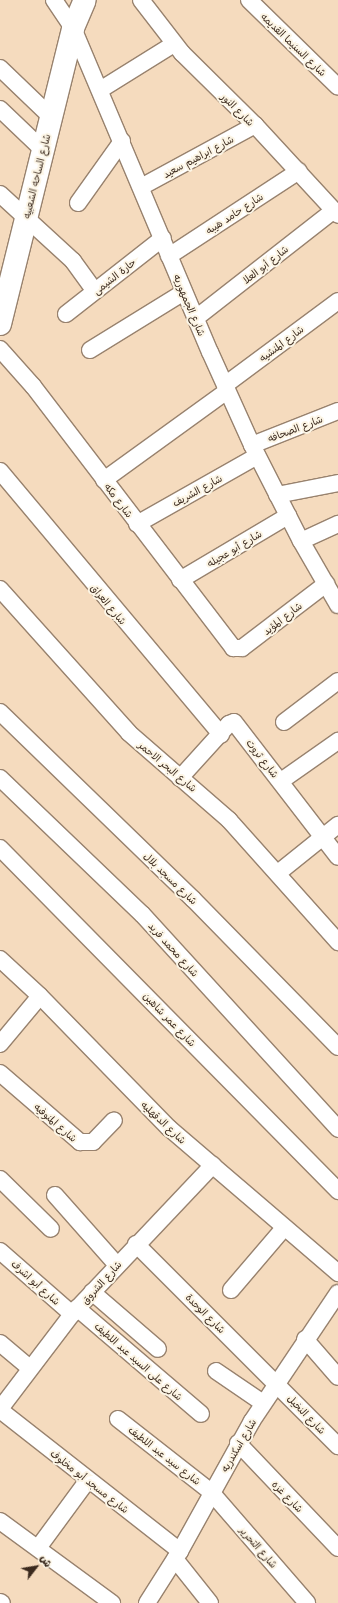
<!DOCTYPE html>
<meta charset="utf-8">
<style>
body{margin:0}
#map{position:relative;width:338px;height:1603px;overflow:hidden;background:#f5dbbe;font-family:"Playpen Sans","Playpen Sans Arabic",sans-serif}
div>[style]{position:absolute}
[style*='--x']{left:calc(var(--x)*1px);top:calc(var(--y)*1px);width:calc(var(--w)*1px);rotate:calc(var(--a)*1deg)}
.roads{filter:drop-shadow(1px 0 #98826e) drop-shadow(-1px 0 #98826e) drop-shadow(0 1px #98826e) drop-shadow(0 -1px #98826e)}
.street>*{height:16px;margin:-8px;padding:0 8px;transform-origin:8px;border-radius:8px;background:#fff}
.secondary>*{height:22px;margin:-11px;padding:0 11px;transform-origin:11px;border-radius:11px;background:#fff}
span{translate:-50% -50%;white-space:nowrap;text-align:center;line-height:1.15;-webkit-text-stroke:4px #fcf5e5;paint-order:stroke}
.street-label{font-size:10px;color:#3b2a1e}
.north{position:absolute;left:16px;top:1547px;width:40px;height:40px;-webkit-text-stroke:3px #fcf5e5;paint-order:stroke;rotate:59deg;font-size:11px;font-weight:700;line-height:16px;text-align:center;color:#3b2a1e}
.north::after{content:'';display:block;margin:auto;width:14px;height:18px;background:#3b2a1e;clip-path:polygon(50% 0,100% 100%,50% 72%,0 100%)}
</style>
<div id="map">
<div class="roads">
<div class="street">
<i style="--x:54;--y:0;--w:34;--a:56"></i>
<i style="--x:73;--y:28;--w:352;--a:67.1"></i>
<i style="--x:210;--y:352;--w:102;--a:65.7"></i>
<i style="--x:252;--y:445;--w:108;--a:63"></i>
<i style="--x:301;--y:541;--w:74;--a:60"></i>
<i style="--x:141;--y:0;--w:67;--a:52.3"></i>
<i style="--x:182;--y:53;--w:103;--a:44.6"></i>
<i style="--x:255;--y:125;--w:122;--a:47.3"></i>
<i style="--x:249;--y:0;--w:124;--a:44.3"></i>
<i style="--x:0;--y:68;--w:69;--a:43.8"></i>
<i style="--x:100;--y:90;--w:87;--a:-31.9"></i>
<i style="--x:0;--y:109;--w:59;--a:43.6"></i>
<i style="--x:141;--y:187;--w:130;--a:-28.5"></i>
<i style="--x:0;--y:194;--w:99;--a:42.5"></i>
<i style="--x:73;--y:261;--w:37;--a:54"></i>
<i style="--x:78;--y:203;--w:76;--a:-54.6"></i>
<i style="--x:169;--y:256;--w:155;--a:-33.2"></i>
<i style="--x:66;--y:314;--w:123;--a:-38.1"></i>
<i style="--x:196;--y:318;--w:175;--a:-38"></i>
<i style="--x:0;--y:349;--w:50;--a:48.3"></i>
<i style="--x:33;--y:386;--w:330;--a:52.6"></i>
<i style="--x:233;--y:648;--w:9;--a:0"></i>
<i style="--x:242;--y:648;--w:106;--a:-37.3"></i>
<i style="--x:90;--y:350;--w:110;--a:-31.7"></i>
<i style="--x:225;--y:385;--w:141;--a:-36.6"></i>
<i style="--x:252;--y:445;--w:92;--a:-21.6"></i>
<i style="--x:0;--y:471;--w:344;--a:50"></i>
<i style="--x:104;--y:480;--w:152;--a:-35.9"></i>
<i style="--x:277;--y:495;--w:62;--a:-11.1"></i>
<i style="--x:137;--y:524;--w:138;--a:-29.5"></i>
<i style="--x:301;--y:541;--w:41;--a:-24.7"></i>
<i style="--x:180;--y:580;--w:126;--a:-30.7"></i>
<i style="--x:0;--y:589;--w:193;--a:48.1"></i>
<i style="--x:129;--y:733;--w:133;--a:41"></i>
<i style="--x:229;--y:820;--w:164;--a:48.2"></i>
<i style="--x:0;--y:712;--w:269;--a:44.1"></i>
<i style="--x:193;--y:899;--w:207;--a:45.6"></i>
<i style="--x:284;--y:722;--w:68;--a:-37.2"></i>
<i style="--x:0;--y:778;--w:197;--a:43.8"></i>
<i style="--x:142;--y:914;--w:291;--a:47.6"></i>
<i style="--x:180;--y:778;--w:73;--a:-47.8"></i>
<i style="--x:229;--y:724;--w:5;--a:-22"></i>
<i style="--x:234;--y:722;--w:170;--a:52.4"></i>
<i style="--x:281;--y:781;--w:70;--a:-35.1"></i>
<i style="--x:0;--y:848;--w:482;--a:45.4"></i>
<i style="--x:278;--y:873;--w:77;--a:-38.7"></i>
<i style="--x:0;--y:959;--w:54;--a:42.8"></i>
<i style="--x:40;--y:996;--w:185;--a:45.7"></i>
<i style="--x:169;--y:1128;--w:223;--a:40.6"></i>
<i style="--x:0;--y:1044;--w:62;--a:-50.2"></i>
<i style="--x:0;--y:1073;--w:106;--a:40.8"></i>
<i style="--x:80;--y:1142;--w:13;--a:0"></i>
<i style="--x:93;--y:1142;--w:30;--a:-46"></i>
<i style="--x:0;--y:1179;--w:71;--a:44.4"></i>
<i style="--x:55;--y:1195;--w:94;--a:48.5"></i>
<i style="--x:136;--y:1244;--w:286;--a:45"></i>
<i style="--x:0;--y:1251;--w:96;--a:41.2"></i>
<i style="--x:231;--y:1290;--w:82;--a:-49.5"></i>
<i style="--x:92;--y:1292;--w:87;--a:40.8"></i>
<i style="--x:77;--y:1308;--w:163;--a:40.5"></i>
<i style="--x:305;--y:1339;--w:50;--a:49"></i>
<i style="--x:0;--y:1343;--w:39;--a:40"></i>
<i style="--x:216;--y:1371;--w:57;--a:34.2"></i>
<i style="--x:0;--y:1409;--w:119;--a:-52.8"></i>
<i style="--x:72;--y:1314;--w:205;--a:-46.6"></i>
<i style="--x:0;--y:1410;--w:229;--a:38.1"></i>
<i style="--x:118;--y:1419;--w:118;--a:38.1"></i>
<i style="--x:211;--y:1492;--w:147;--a:49.1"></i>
<i style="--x:238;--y:1443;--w:145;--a:46.4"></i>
<i style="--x:0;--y:1521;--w:139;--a:36.2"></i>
<i style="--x:38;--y:1548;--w:84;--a:-53.7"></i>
<i style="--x:175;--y:1559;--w:56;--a:51.5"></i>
<i style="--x:0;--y:1602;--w:2;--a:27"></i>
<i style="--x:147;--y:1603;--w:62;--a:-57.6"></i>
<i style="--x:180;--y:1551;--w:149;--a:-61"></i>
<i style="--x:252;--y:1421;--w:154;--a:-56.1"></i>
</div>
<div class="secondary">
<i style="--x:0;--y:324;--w:305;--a:-76.1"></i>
<i style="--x:73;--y:28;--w:30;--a:-67"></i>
</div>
</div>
<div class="street-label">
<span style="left:294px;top:44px;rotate:44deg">شارع السنيما القديمه</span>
<span style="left:238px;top:109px;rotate:45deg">شارع النور</span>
<span style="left:198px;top:156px;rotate:-28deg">شارع ابراهيم سعيد</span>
<span style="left:36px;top:176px;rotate:-76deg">شارع الساحه الشعبيه</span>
<span style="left:234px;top:213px;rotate:-33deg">شارع حامد هيبه</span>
<span style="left:265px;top:264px;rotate:-38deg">شارع أبو العلا</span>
<span style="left:114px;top:276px;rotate:-38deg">حارة الشيمى</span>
<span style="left:190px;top:305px;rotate:67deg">شارع الجمهوريه</span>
<span style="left:281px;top:343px;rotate:-37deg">شارع المنشيه</span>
<span style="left:295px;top:428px;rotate:-21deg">شارع الصحافه</span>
<span style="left:197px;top:490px;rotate:-29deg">شارع الشريف</span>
<span style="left:119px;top:500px;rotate:53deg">شارع مكه</span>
<span style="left:234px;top:548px;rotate:-31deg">شارع أبو عجيله</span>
<span style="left:109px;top:604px;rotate:50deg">شارع العراق</span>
<span style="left:282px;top:618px;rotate:-38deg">شارع المؤيد</span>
<span style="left:263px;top:758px;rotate:52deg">شارع ثروت</span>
<span style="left:168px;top:766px;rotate:40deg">شارع البحر الاحمر</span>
<span style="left:171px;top:878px;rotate:44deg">شارع مسجد بلال</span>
<span style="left:174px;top:949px;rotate:48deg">شارع محمد فريد</span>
<span style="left:170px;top:1019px;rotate:46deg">شارع عمر شاهين</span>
<span style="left:56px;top:1122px;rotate:41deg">شارع المنوفيه</span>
<span style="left:164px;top:1122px;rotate:43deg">شارع الدقهليه</span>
<span style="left:36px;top:1282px;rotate:42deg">شارع أبو اشرف</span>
<span style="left:101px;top:1282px;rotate:-48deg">شارع الشروق</span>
<span style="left:206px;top:1313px;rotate:45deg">شارع الوحدة</span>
<span style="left:139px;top:1361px;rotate:41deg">شارع على السيد عبد اللطيف</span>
<span style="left:307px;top:1414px;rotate:46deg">شارع النخيل</span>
<span style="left:238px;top:1445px;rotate:-60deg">شارع اسكندريه</span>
<span style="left:165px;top:1455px;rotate:38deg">شارع سيد عبد اللطيف</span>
<span style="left:90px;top:1481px;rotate:38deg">شارع مسجد أبو مخلوف</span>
<span style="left:288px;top:1496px;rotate:46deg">شارع غزه</span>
<span style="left:259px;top:1547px;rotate:49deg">شارع التحرير</span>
</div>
<div class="north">ش</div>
</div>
